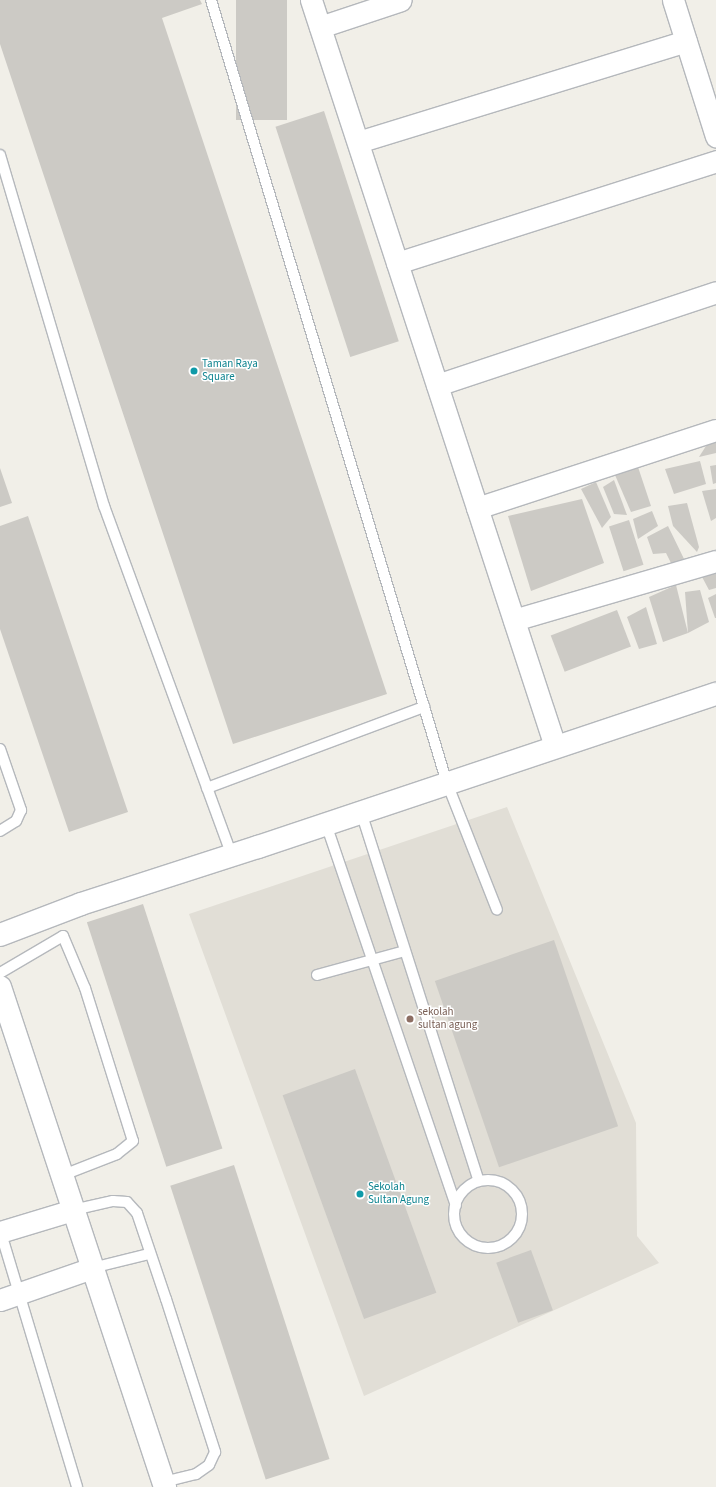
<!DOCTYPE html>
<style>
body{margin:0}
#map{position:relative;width:716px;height:1487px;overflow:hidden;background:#f1efe8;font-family:"Source Sans 3",sans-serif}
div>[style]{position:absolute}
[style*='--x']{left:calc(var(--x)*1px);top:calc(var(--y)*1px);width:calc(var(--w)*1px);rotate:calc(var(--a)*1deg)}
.education>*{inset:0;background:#e1ded6}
.building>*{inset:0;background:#cccac5;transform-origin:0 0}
.roads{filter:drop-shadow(1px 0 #b5b8bc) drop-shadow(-1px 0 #b5b8bc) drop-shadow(0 1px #b5b8bc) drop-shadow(0 -1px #b5b8bc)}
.service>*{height:10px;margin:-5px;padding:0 5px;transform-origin:5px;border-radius:5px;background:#fff}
.service>.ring{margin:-5px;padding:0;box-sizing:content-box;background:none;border:10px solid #fff;border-radius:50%}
.minor>*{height:21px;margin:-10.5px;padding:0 10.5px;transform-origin:10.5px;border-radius:10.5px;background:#fff}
.tertiary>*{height:22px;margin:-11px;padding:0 11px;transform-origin:11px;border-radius:11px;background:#fff}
.dots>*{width:11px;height:11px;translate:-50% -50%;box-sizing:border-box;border:2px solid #fff;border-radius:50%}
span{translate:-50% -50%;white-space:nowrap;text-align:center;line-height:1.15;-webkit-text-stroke:3px #fff;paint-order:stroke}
.culture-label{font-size:11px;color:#0d838f}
.left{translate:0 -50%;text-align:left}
.education-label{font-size:11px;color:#785e54}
</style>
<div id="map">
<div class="education">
<i style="clip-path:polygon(507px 807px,636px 1123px,637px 1236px,659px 1263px,364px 1396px,189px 914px)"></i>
</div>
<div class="building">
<i style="clip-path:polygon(0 0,200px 0,202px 4px,162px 18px,387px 694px,233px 744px,0 44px)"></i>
<i style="left:236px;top:0;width:51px;height:120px"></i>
<i style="left:324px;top:111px;width:242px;height:51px;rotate:72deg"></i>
<i style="clip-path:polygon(716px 437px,716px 453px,699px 457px,711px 438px)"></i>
<i style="clip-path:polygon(700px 461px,706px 484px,674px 494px,665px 469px)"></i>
<i style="clip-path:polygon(716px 465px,716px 483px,713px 484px,710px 466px)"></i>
<i style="clip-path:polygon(638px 467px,651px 506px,631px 512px,615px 475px)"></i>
<i style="clip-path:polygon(0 468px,12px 503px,0 507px)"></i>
<i style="clip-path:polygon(614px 480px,627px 515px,614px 514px,603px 487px)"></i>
<i style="clip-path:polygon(596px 482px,611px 517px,602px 528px,581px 489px)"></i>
<i style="clip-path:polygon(716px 489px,716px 518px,711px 521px,702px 491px)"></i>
<i style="clip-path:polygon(582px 499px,604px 563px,531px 591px,508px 516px)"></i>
<i style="clip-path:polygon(687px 503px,699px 547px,697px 552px,673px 526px,668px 506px)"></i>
<i style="clip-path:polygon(652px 511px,658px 526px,638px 539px,633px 519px)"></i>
<i style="clip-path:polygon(28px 516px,128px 812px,69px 832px,0 629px,0 526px)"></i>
<i style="left:629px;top:520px;width:47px;height:21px;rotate:72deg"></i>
<i style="clip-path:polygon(668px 526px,686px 563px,673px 567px,666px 553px,653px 554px,647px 537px)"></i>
<i style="clip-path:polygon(716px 574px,716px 588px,709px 590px,701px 575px)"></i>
<i style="clip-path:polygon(676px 585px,688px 633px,663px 642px,649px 597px)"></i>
<i style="clip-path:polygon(700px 590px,709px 622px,688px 633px,685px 592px)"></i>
<i style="clip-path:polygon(716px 594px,716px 618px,715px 618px,708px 598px)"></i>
<i style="clip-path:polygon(646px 607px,657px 644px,639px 649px,627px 617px)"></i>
<i style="left:617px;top:610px;width:39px;height:71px;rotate:69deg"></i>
<i style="left:143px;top:904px;width:257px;height:59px;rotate:72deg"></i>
<i style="left:554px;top:940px;width:197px;height:126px;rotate:71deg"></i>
<i style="left:355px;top:1069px;width:238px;height:77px;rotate:70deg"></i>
<i style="left:234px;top:1165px;width:309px;height:67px;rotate:72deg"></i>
<i style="left:531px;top:1250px;width:64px;height:37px;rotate:70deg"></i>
</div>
<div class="roads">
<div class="service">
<i style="--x:211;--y:0;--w:818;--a:73.23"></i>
<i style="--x:447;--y:783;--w:136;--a:68.5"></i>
<i style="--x:0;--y:155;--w:366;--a:73.5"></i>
<i style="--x:104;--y:506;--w:373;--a:69.9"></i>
<i style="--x:0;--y:749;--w:65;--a:71"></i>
<i style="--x:21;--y:810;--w:12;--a:114"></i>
<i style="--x:16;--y:821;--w:19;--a:148"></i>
<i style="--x:207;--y:788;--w:232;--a:-20.5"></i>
<i style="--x:361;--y:812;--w:387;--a:72.3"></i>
<i style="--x:326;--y:824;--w:403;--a:71.2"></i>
<i style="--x:0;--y:973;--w:73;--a:-30.4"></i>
<i style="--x:63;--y:936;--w:56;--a:67.1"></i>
<i style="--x:85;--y:988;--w:160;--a:72.6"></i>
<i style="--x:133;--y:1141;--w:21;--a:141"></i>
<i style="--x:117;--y:1154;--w:58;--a:158.7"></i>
<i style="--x:317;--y:975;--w:91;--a:-15.3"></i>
<i class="ring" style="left:454px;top:1180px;width:58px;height:58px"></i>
<i style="--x:73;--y:1210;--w:41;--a:-12.7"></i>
<i style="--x:113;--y:1201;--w:14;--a:4"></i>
<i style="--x:127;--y:1202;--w:15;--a:48"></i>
<i style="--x:137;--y:1213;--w:91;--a:71.4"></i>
<i style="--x:166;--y:1299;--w:161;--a:72.2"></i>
<i style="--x:215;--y:1452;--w:14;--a:115"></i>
<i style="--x:209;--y:1465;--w:16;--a:145"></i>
<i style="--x:196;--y:1474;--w:34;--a:166"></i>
<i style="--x:0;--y:1230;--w:268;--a:73.3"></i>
<i style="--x:92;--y:1268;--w:59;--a:-13.8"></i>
</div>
<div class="minor">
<i style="--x:311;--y:0;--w:785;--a:71.89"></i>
<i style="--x:673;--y:0;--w:143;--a:72.5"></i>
<i style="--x:320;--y:27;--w:85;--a:-18.4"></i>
<i style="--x:358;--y:142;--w:343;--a:-17.1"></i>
<i style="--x:397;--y:263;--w:335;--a:-17.7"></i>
<i style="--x:437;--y:385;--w:294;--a:-18.4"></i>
<i style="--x:477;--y:508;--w:251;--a:-18.1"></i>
<i style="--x:514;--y:620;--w:210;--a:-16.3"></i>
<i style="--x:0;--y:1232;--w:76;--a:-16.8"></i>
<i style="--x:0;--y:1300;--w:97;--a:-19.2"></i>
</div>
<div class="tertiary">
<i style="--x:0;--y:935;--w:87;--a:-20.9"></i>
<i style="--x:81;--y:904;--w:186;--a:-17.9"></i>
<i style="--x:258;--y:847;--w:483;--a:-18.5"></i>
<i style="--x:0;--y:987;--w:527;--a:71.74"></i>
</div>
</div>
<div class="dots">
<i style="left:194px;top:371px;background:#0f9aa8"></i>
<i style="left:410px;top:1019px;background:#8d6e63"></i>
<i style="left:360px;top:1194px;background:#0f9aa8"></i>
</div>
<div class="culture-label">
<span class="left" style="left:202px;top:371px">Taman Raya<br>Square</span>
<span class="left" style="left:368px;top:1194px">Sekolah<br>Sultan Agung</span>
</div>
<div class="education-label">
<span class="left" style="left:418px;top:1019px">sekolah<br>sultan agung</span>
</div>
</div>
